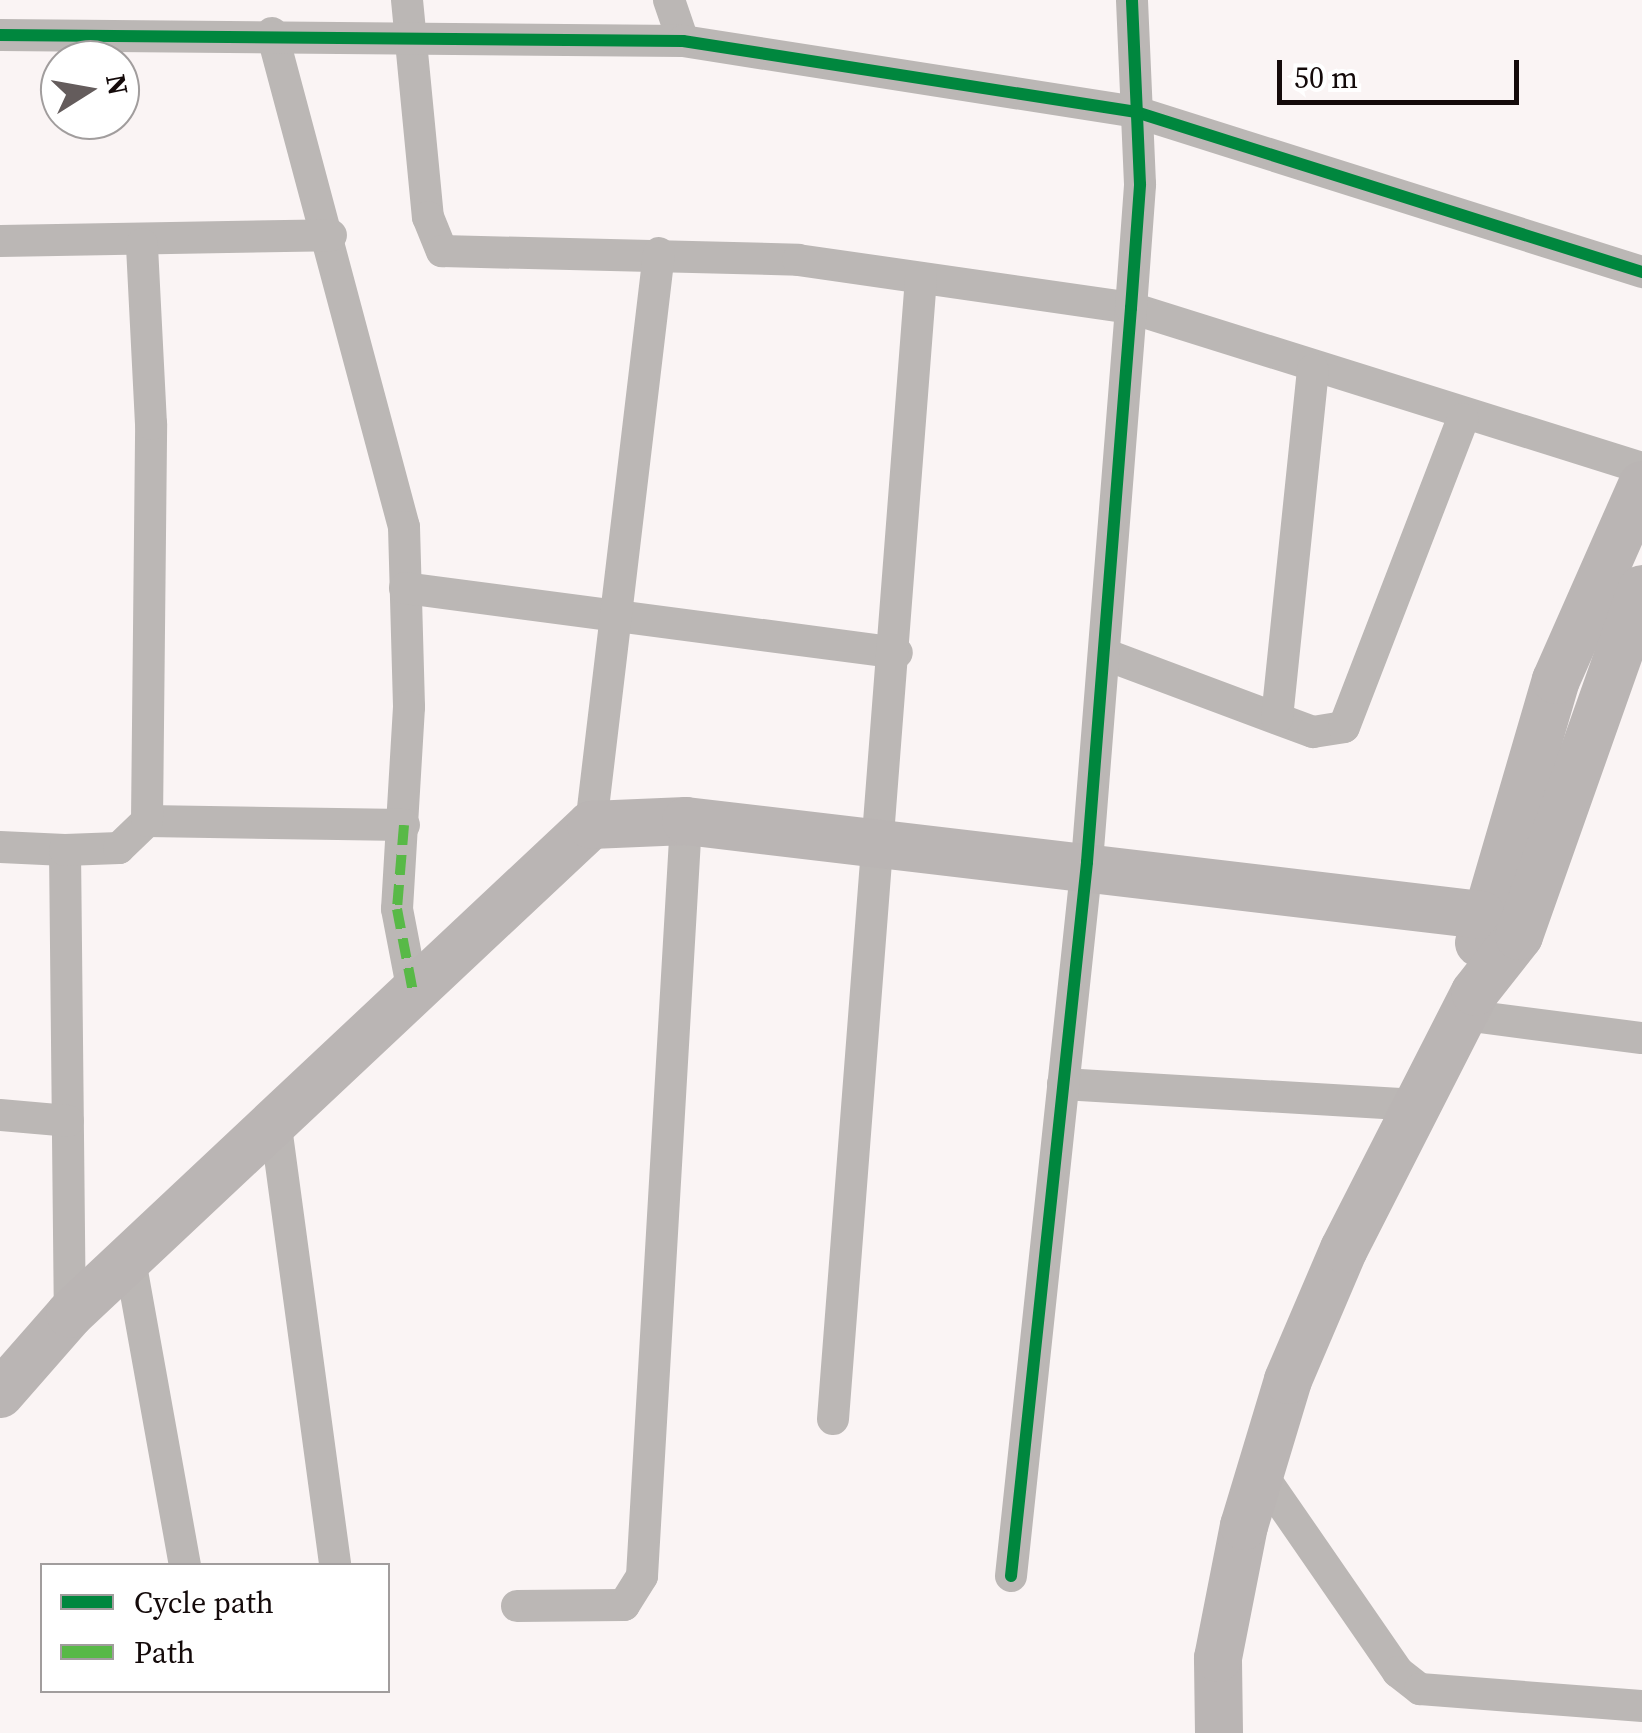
<!DOCTYPE html>
<style>
body{margin:0}
#map{position:relative;width:1642px;height:1733px;overflow:hidden;background:#faf4f4;font-family:"Source Serif 4",serif}
div>[style]{position:absolute}
[style*='--x']{left:calc(var(--x)*1px);top:calc(var(--y)*1px);width:calc(var(--w)*1px);rotate:calc(var(--a)*1deg)}
.street>*{height:32px;margin:-16px;padding:0 16px;transform-origin:16px;border-radius:16px;background:#bbb7b5}
.secondary>*{height:48px;margin:-24px;padding:0 24px;transform-origin:24px;border-radius:24px;background:#bab5b4}
.quiet>*{height:10px;margin-top:-5px;transform-origin:0;background:repeating-linear-gradient(90deg,#58b947 0 20px,transparent 0 30px)}
.cycleway>*{height:12px;margin:-6px;padding:0 6px;transform-origin:6px;border-radius:6px;background:#00873e}
span{translate:-50% -50%;white-space:nowrap;text-align:center;line-height:1.15;-webkit-text-stroke:8px #fff;paint-order:stroke}
.legend{position:absolute;left:40px;top:1563px;width:350px;height:130px;box-sizing:border-box;background:#fff;border:2px solid #a19d9d;margin:0;padding:12px 18px;list-style:none;font-size:30px;color:#140a0a}
.legend li{display:flex;align-items:center;gap:20px;height:50px}
.legend b{width:50px;border:2px solid #a19d9d}
.north{position:absolute;left:40px;top:40px;width:100px;height:100px;box-sizing:border-box;background:#fff;border:2px solid #a19d9d;border-radius:50%;rotate:79deg;font-size:28px;font-weight:700;line-height:40px;text-align:center;color:#140a0a}
.north::after{content:'';display:block;margin:auto;width:35px;height:45px;background:#645c5c;clip-path:polygon(50% 0,100% 100%,50% 72%,0 100%)}
.scale{position:absolute;left:1277px;top:60px;width:242px;height:45px;box-sizing:border-box;border:5px solid #140a0a;border-top:0;padding-left:12px;font-size:30px;line-height:35px;white-space:nowrap;color:#140a0a;-webkit-text-stroke:8px #fff;paint-order:stroke}
</style>
<div id="map">
<div class="street">
<i style="--x:407;--y:0;--w:218;--a:84.5"></i>
<i style="--x:428;--y:217;--w:37;--a:68"></i>
<i style="--x:442;--y:251;--w:356;--a:1.4"></i>
<i style="--x:798;--y:260;--w:336;--a:8.2"></i>
<i style="--x:1131;--y:308;--w:535;--a:17.39"></i>
<i style="--x:669;--y:0;--w:43;--a:71.1"></i>
<i style="--x:272;--y:33;--w:511;--a:75.04"></i>
<i style="--x:404;--y:527;--w:180;--a:88.4"></i>
<i style="--x:409;--y:707;--w:202;--a:93.4"></i>
<i style="--x:397;--y:909;--w:85;--a:79.1"></i>
<i style="--x:0;--y:35;--w:683;--a:0.5"></i>
<i style="--x:683;--y:41;--w:459;--a:8.9"></i>
<i style="--x:1136;--y:112;--w:531;--a:17.55"></i>
<i style="--x:0;--y:241;--w:331;--a:-1"></i>
<i style="--x:405;--y:588;--w:496;--a:7.5"></i>
<i style="--x:1104;--y:654;--w:223;--a:20.5"></i>
<i style="--x:1313;--y:732;--w:31;--a:-9"></i>
<i style="--x:1344;--y:727;--w:330;--a:-68.9"></i>
<i style="--x:1277;--y:718;--w:350;--a:-84.1"></i>
<i style="--x:147;--y:821;--w:257;--a:0.9"></i>
<i style="--x:591;--y:825;--w:576;--a:-83.22"></i>
<i style="--x:0;--y:847;--w:65;--a:2.6"></i>
<i style="--x:65;--y:850;--w:464;--a:89.4"></i>
<i style="--x:65;--y:850;--w:54;--a:-2.1"></i>
<i style="--x:119;--y:848;--w:39;--a:-44"></i>
<i style="--x:147;--y:821;--w:397;--a:-89.4"></i>
<i style="--x:151;--y:424;--w:180;--a:-92.9"></i>
<i style="--x:1464;--y:1015;--w:179;--a:7.4"></i>
<i style="--x:1063;--y:1084;--w:359;--a:3.4"></i>
<i style="--x:0;--y:1115;--w:68;--a:5"></i>
<i style="--x:276;--y:1127;--w:443;--a:82.3"></i>
<i style="--x:130;--y:1260;--w:311;--a:79.8"></i>
<i style="--x:833;--y:1419;--w:1144;--a:-85.59"></i>
<i style="--x:1260;--y:1472;--w:243;--a:55.4"></i>
<i style="--x:1398;--y:1672;--w:28;--a:38"></i>
<i style="--x:1420;--y:1689;--w:223;--a:4.4"></i>
<i style="--x:1011;--y:1576;--w:718;--a:-83.92"></i>
<i style="--x:1087;--y:862;--w:556;--a:-85.46"></i>
<i style="--x:1131;--y:308;--w:124;--a:-85.8"></i>
<i style="--x:1140;--y:184;--w:184;--a:-92.5"></i>
<i style="--x:517;--y:1606;--w:107;--a:-0.5"></i>
<i style="--x:624;--y:1605;--w:34;--a:-58"></i>
<i style="--x:642;--y:1576;--w:756;--a:-86.66"></i>
</div>
<div class="secondary">
<i style="--x:1479;--y:943;--w:274;--a:-73.7"></i>
<i style="--x:1556;--y:680;--w:213;--a:-66.2"></i>
<i style="--x:0;--y:1394;--w:106;--a:-48.8"></i>
<i style="--x:70;--y:1314;--w:715;--a:-43.19"></i>
<i style="--x:591;--y:825;--w:95;--a:-2.4"></i>
<i style="--x:686;--y:821;--w:801;--a:6.74"></i>
<i style="--x:1219;--y:1733;--w:75;--a:-90.8"></i>
<i style="--x:1218;--y:1658;--w:135;--a:-78.9"></i>
<i style="--x:1244;--y:1526;--w:152;--a:-73.2"></i>
<i style="--x:1288;--y:1380;--w:142;--a:-66.9"></i>
<i style="--x:1344;--y:1249;--w:288;--a:-63"></i>
<i style="--x:1475;--y:992;--w:71;--a:-51.8"></i>
<i style="--x:1519;--y:936;--w:368;--a:-70.5"></i>
</div>
<div class="quiet">
<i style="--x:404;--y:825;--w:84;--a:94.8"></i>
<i style="--x:397;--y:909;--w:85;--a:79.1"></i>
</div>
<div class="cycleway">
<i style="--x:0;--y:35;--w:683;--a:0.5"></i>
<i style="--x:683;--y:41;--w:459;--a:8.9"></i>
<i style="--x:1136;--y:112;--w:531;--a:17.55"></i>
<i style="--x:1011;--y:1576;--w:718;--a:-83.92"></i>
<i style="--x:1087;--y:862;--w:556;--a:-85.46"></i>
<i style="--x:1131;--y:308;--w:124;--a:-85.8"></i>
<i style="--x:1140;--y:184;--w:184;--a:-92.5"></i>
</div>
<ul class="legend">
<li><b style="height:12px;background:#00873e"></b>Cycle path</li>
<li><b style="height:12px;background:#58b947"></b>Path</li>
</ul>
<div class="north">N</div>
<div class="scale">50 m</div>
</div>
